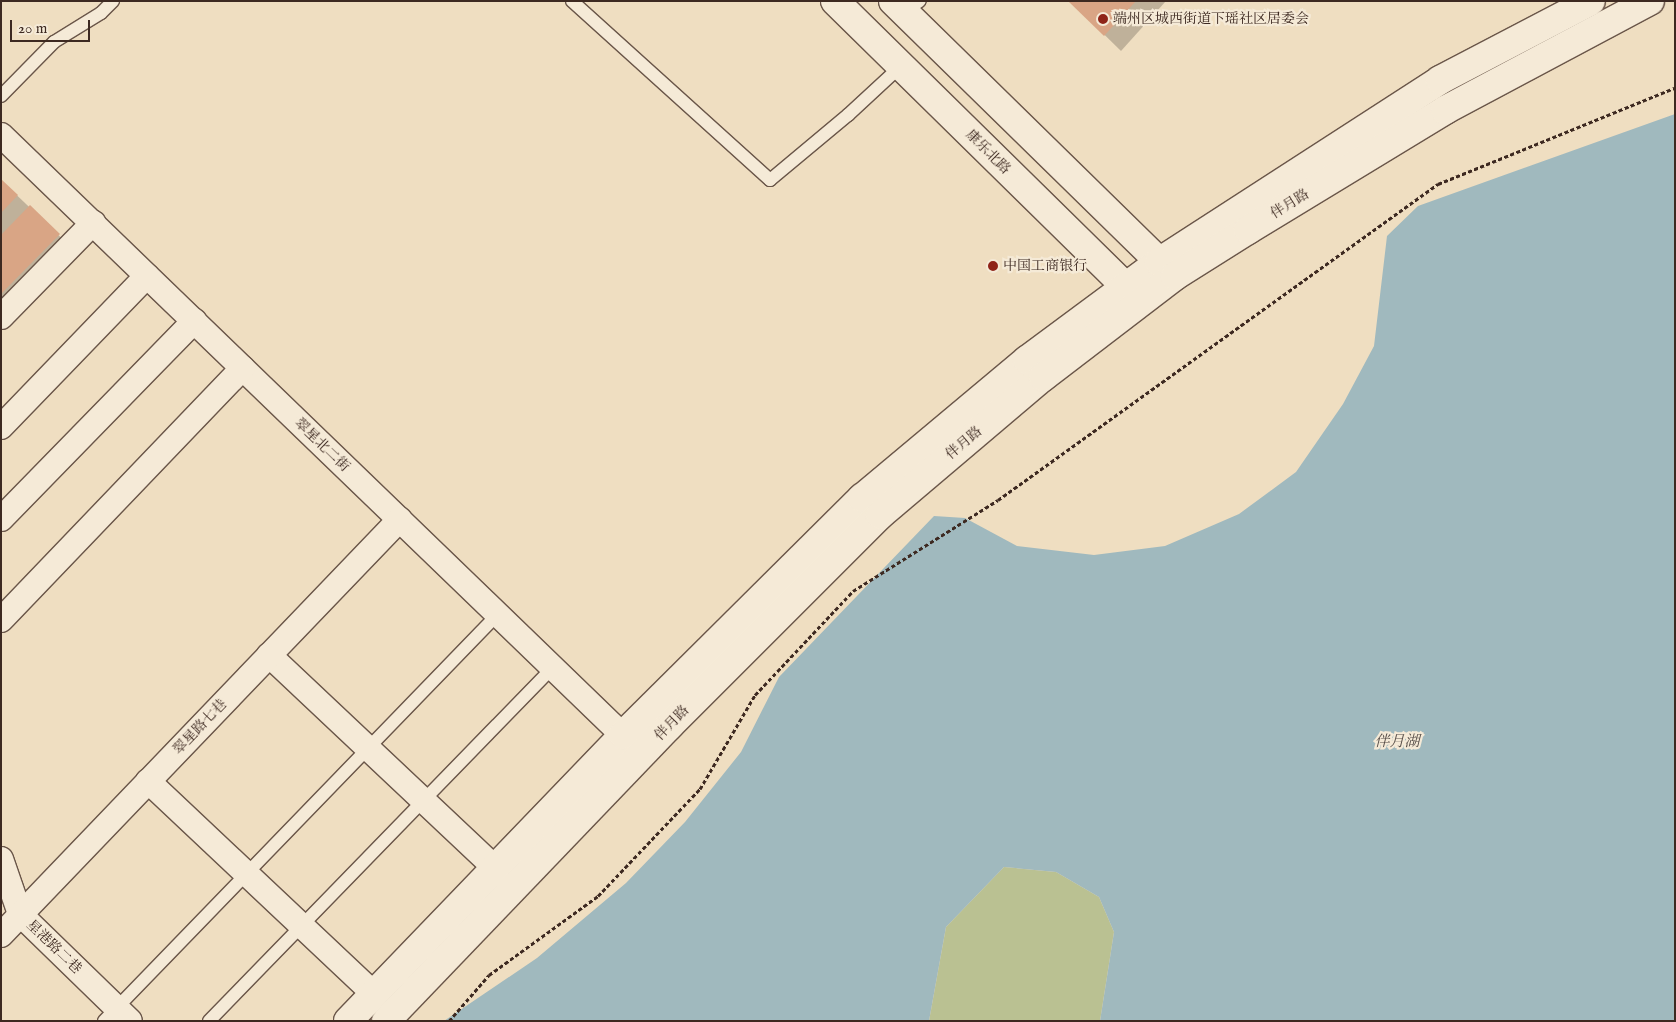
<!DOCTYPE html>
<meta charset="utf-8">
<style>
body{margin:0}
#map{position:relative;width:1676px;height:1022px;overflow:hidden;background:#efdec1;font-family:"IM FELL English","Noto Serif SC",serif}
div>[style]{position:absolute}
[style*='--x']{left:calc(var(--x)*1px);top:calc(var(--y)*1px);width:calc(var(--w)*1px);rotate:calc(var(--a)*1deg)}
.green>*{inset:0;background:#bac192}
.water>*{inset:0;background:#a0b9be}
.shadow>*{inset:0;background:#0003}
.building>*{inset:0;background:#d9a585}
.path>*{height:3px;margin-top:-1.5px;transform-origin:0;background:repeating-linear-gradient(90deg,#3d2921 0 4px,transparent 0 6.5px)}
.roads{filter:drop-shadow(1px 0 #6a5649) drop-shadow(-1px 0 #6a5649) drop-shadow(0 1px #6a5649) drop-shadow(0 -1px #6a5649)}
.lane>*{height:12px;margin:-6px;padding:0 6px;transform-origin:6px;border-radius:6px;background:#f5ead7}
.street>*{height:24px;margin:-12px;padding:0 12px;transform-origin:12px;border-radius:12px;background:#f5ead7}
.secondary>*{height:28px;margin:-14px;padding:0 14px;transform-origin:14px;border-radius:14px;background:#f5ead7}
.dots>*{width:14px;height:14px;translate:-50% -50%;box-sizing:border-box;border:2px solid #f5ead7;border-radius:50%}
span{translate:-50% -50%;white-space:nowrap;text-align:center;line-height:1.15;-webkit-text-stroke:4.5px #f5ead7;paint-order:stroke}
.poi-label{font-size:14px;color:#3d2921}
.left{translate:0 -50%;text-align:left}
.street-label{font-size:14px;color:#3d2921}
.water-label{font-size:15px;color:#564d48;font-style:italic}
.frame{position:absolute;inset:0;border:2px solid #3d2921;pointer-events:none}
.scale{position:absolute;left:10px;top:20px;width:80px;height:22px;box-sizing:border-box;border:2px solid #3d2921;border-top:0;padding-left:6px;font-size:15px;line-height:18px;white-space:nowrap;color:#3d2921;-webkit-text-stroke:4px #f5ead7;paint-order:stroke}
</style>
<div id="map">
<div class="green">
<i style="clip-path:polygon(1004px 867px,1056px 872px,1099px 897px,1114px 932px,1100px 1021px,929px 1021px,946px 927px)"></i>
</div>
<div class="water">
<i style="clip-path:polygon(1675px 114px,1675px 1021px,1100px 1021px,1114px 932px,1099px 897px,1056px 872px,1004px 867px,946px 927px,929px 1021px,444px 1021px,537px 958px,626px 883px,685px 822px,741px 752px,779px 677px,934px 516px,965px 518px,1017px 546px,1094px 555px,1165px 546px,1239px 514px,1296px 472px,1343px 404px,1374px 346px,1387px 236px,1418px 206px)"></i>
</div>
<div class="shadow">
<i style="clip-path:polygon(1070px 1px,1166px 1px,1121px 51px)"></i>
<i style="clip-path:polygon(1px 180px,75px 251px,1px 326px)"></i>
</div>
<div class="building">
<i style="clip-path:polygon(1068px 1px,1136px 1px,1104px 36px)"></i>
<i style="clip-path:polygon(1px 179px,18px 195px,1px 213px)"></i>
<i style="clip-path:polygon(30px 205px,60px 234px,1px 294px,1px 235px)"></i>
</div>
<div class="path">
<i style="--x:449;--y:1021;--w:61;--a:-49"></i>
<i style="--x:489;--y:975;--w:135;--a:-35.9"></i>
<i style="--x:598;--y:896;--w:148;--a:-46.4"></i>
<i style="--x:700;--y:789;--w:109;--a:-59.7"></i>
<i style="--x:755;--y:695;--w:143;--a:-46.7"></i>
<i style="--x:853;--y:591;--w:171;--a:-32.1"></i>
<i style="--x:998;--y:500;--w:542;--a:-35.69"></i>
<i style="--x:1438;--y:184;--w:256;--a:-22.1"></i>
</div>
<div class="roads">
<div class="lane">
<i style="--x:572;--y:1;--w:267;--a:42.1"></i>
<i style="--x:770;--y:180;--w:102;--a:-39.8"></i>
<i style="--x:848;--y:115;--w:72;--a:-42.8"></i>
<i style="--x:904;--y:12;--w:19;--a:-35"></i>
<i style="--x:1;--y:96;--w:76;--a:-45.5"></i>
<i style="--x:54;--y:42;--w:55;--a:-31.7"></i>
<i style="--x:101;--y:13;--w:17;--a:-45"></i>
<i style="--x:104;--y:1021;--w:566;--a:-45.93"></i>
<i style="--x:209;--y:1021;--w:494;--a:-45.8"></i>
</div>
<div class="street">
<i style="--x:1;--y:135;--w:883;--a:43.99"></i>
<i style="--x:1;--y:317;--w:132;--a:-45.6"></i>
<i style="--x:1;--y:427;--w:210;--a:-46"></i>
<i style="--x:1;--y:519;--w:277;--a:-45.7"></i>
<i style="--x:1;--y:620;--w:349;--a:-46.2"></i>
<i style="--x:269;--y:655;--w:311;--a:43.3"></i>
<i style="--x:148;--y:781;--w:311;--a:43.3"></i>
<i style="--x:1;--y:859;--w:58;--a:70.9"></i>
<i style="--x:20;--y:914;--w:153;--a:44.2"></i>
<i style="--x:1;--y:935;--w:576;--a:-46.19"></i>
</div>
<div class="secondary">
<i style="--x:835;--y:1;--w:408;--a:44.5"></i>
<i style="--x:1126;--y:287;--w:18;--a:38"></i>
<i style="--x:893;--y:1;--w:390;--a:44.4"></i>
<i style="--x:348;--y:1021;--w:397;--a:-46.1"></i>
<i style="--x:623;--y:735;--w:337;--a:-44.8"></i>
<i style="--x:862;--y:498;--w:215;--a:-39.9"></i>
<i style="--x:1027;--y:360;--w:164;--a:-36.6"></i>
<i style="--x:1159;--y:262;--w:335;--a:-32.9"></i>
<i style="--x:1440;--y:80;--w:170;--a:-27.6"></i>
<i style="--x:386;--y:1021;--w:409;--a:-46.2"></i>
<i style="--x:669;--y:726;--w:298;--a:-45"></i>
<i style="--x:880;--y:515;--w:214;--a:-40.3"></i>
<i style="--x:1043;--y:377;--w:166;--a:-37.4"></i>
<i style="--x:1175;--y:276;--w:86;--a:-32.2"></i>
<i style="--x:1248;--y:230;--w:231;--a:-31.3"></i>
<i style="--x:1445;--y:110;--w:232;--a:-28"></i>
</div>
</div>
<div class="dots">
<i style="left:1103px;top:19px;background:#8f2418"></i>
<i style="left:993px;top:266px;background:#8f2418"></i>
</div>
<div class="poi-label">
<span class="left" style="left:1113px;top:19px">端州区城西街道下瑶社区居委会</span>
<span class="left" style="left:1003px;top:266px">中国工商银行</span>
</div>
<div class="street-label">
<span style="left:988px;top:152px;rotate:45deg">康乐北路</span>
<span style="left:1290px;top:204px;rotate:-32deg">伴月路</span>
<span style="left:964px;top:443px;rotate:-40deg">伴月路</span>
<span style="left:322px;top:445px;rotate:44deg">翠星北二街</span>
<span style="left:672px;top:723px;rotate:-46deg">伴月路</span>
<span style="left:200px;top:727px;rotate:-46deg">翠星路七巷</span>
<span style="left:54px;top:947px;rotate:44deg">星港路二巷</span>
</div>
<div class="water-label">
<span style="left:1397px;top:742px">伴月湖</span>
</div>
<div class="frame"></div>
<div class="scale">20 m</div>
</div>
